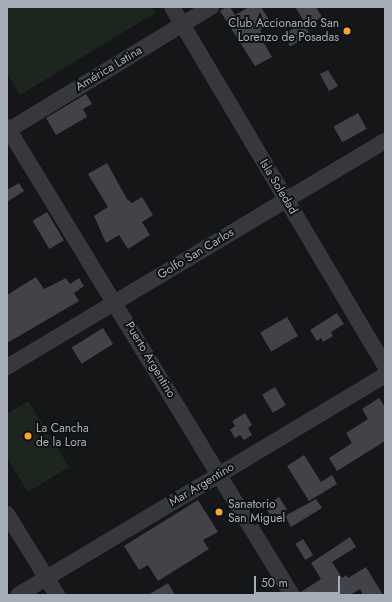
<!DOCTYPE html>
<meta charset="utf-8">
<style>
body{margin:0}
#map{position:relative;width:392px;height:602px;overflow:hidden;background:#151618;font-family:Jost,sans-serif}
div>[style]{position:absolute}
[style*='--x']{left:calc(var(--x)*1px);top:calc(var(--y)*1px);width:calc(var(--w)*1px);rotate:calc(var(--a)*1deg)}
.green>*{inset:0;background:#1d261e}
.building>*{inset:0;background:#414348;transform-origin:0 0}
.minor>*{height:16px;margin:-8px;padding:0 8px;transform-origin:8px;border-radius:8px;background:#36383d}
.dots>*{width:11px;height:11px;translate:-50% -50%;box-sizing:border-box;border:2px solid #101113;border-radius:50%}
span{translate:-50% -50%;white-space:nowrap;text-align:center;line-height:1.15;-webkit-text-stroke:4px #101113;paint-order:stroke}
.poi-label{font-size:12px;color:#a7adb8}
.right{translate:-100% -50%;text-align:right}
.left{translate:0 -50%;text-align:left}
.street-label{font-size:12px;color:#a7adb8}
.frame{position:absolute;inset:0;border:8px solid #a7adb8;pointer-events:none}
.scale{position:absolute;left:254px;top:576px;width:86px;height:18px;box-sizing:border-box;border:2px solid #a7adb8;border-top:0;padding-left:5px;font-size:12px;line-height:14px;white-space:nowrap;color:#a7adb8;-webkit-text-stroke:3px #101113;paint-order:stroke}
</style>
<div id="map">
<div class="green">
<i style="clip-path:polygon(7px 7px,152px 7px,155px 13px,20px 95px,7px 73px)"></i>
<i style="clip-path:polygon(28px 401px,69px 467px,28px 492px,7px 458px,7px 414px)"></i>
</div>
<div class="building">
<i style="clip-path:polygon(226px 7px,230px 7px,235px 15px,249px 7px,261px 7px,271px 23px,260px 30px,263px 36px,261px 38px,272px 57px,255px 66px,220px 11px)"></i>
<i style="clip-path:polygon(295px 7px,316px 7px,322px 17px,307px 26px)"></i>
<i style="left:303px;top:23px;width:14px;height:23px;rotate:60deg"></i>
<i style="clip-path:polygon(328px 70px,338px 86px,329px 91px,320px 74px)"></i>
<i style="clip-path:polygon(86px 94px,92px 104px,83px 109px,87px 117px,56px 135px,46px 118px)"></i>
<i style="left:358px;top:113px;width:18px;height:28px;rotate:61deg"></i>
<i style="clip-path:polygon(107px 163px,127px 199px,132px 203px,142px 197px,153px 215px,142px 222px,150px 235px,128px 249px,119px 235px,106px 243px,94px 216px,108px 207px,88px 174px)"></i>
<i style="clip-path:polygon(19px 183px,24px 191px,7px 202px,7px 190px)"></i>
<i style="left:47px;top:212px;width:33px;height:17px;rotate:59deg"></i>
<i style="clip-path:polygon(36px 277px,44px 289px,66px 278px,70px 284px,79px 278px,84px 286px,74px 293px,79px 301px,7px 343px,7px 295px)"></i>
<i style="clip-path:polygon(337px 313px,344px 324px,331px 332px,333px 336px,323px 342px,321px 338px,317px 341px,310px 330px)"></i>
<i style="left:287px;top:317px;width:22px;height:31px;rotate:60deg"></i>
<i style="left:103px;top:328px;width:19px;height:37px;rotate:58deg"></i>
<i style="left:275px;top:387px;width:21px;height:15px;rotate:59deg"></i>
<i style="clip-path:polygon(379px 398px,385px 407px,385px 441px,337px 471px,329px 458px,352px 443px,346px 433px,368px 419px,362px 409px)"></i>
<i style="clip-path:polygon(245px 413px,252px 425px,248px 428px,252px 435px,244px 440px,240px 435px,235px 438px,230px 430px,235px 426px,232px 421px)"></i>
<i style="clip-path:polygon(304px 455px,321px 482px,332px 475px,337px 484px,309px 501px,287px 466px)"></i>
<i style="left:279px;top:497px;width:15px;height:17px;rotate:58deg"></i>
<i style="clip-path:polygon(316px 499px,322px 508px,291px 527px,285px 516px)"></i>
<i style="clip-path:polygon(198px 500px,218px 532px,203px 540px,209px 549px,158px 581px,148px 565px,139px 570px,124px 546px)"></i>
<i style="clip-path:polygon(350px 537px,356px 547px,332px 562px,342px 578px,346px 575px,348px 578px,366px 567px,383px 595px,363px 595px,360px 589px,350px 595px,301px 595px,301px 592px,321px 579px,311px 563px)"></i>
<i style="left:303px;top:539px;width:19px;height:9px;rotate:58deg"></i>
<i style="clip-path:polygon(168px 583px,175px 595px,148px 595px)"></i>
</div>
<div class="minor">
<i style="--x:172;--y:7;--w:417;--a:59.3"></i>
<i style="--x:7;--y:127;--w:548;--a:58.66"></i>
<i style="--x:7;--y:131;--w:239;--a:-31.3"></i>
<i style="--x:7;--y:367;--w:440;--a:-30.9"></i>
<i style="--x:7;--y:514;--w:95;--a:58.3"></i>
<i style="--x:18;--y:595;--w:428;--a:-30.9"></i>
</div>
<div class="dots">
<i style="left:347px;top:31px;background:#fba52a"></i>
<i style="left:28px;top:436px;background:#fba52a"></i>
<i style="left:219px;top:512px;background:#fba52a"></i>
</div>
<div class="poi-label">
<span class="right" style="left:339px;top:31px">Club Accionando San<br>Lorenzo de Posadas</span>
<span class="left" style="left:36px;top:436px">La Cancha<br>de la Lora</span>
<span class="left" style="left:228px;top:512px">Sanatorio<br>San Miguel</span>
</div>
<div class="street-label">
<span style="left:109px;top:69px;rotate:-31deg">América Latina</span>
<span style="left:278px;top:187px;rotate:59deg">Isla Soledad</span>
<span style="left:196px;top:254px;rotate:-31deg">Golfo San Carlos</span>
<span style="left:150px;top:360px;rotate:59deg">Puerto Argentino</span>
<span style="left:202px;top:485px;rotate:-31deg">Mar Argentino</span>
</div>
<div class="frame"></div>
<div class="scale">50 m</div>
</div>
